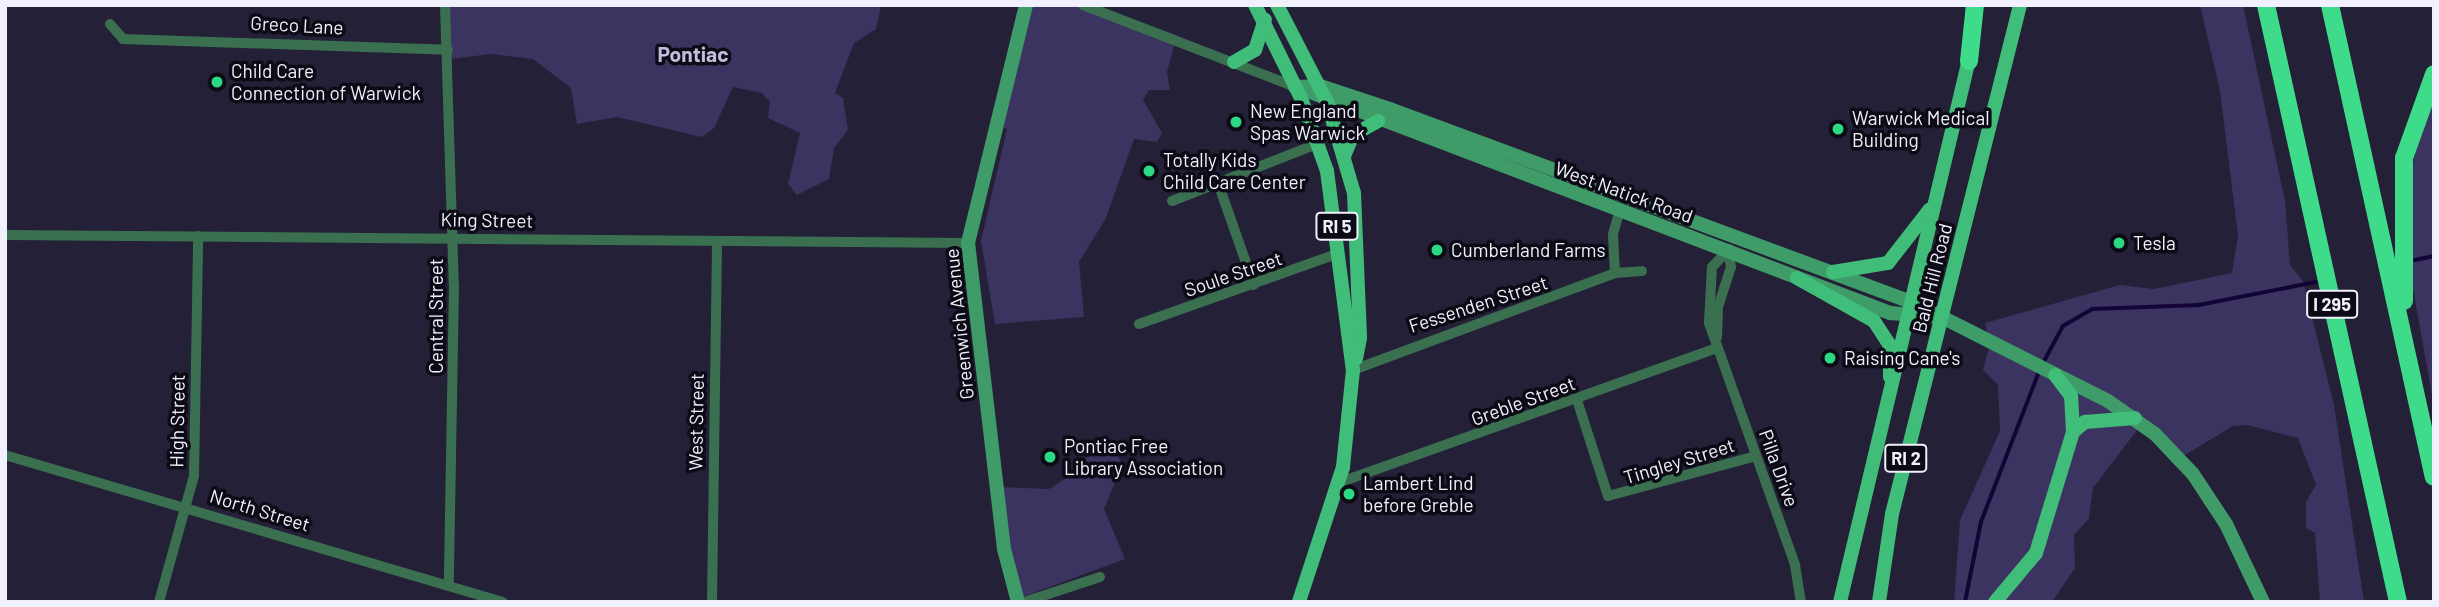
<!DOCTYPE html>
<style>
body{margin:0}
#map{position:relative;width:2439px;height:607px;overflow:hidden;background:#232037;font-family:Barlow,sans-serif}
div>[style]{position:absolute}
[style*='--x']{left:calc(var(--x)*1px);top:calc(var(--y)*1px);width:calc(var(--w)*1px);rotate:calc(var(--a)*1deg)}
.green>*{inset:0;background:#3b3460}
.stream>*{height:3.5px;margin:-1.75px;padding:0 1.75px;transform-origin:1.75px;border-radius:1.75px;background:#130436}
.street>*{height:10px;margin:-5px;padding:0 5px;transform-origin:5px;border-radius:5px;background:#3a704f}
.secondary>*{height:14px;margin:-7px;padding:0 7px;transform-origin:7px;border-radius:7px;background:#3f9b67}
.primary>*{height:14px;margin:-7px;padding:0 7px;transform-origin:7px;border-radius:7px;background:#40bd79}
.highway>*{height:18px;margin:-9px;padding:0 9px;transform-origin:9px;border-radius:9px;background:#3ddb8a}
.dots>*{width:19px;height:19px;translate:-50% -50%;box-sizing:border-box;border:4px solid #0c0b15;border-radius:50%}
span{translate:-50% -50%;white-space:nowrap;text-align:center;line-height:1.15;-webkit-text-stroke:7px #0c0b15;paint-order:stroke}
.shield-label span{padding:2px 5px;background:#0c0b15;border:2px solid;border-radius:5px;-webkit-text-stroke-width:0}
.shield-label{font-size:18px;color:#f1f1fd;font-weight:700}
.street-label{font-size:19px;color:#f1f1fd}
.poi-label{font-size:19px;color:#f1f1fd}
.left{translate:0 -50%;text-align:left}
.neighbourhood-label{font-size:21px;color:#c0bedc;font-weight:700}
.frame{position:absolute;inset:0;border:7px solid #f1f1fd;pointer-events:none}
</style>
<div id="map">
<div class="green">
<i style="clip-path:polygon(444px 5px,881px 5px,876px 29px,854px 43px,835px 93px,843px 98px,848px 130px,834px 148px,829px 179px,797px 195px,788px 184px,800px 133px,768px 118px,770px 102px,762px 93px,733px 87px,714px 128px,702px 137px,617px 117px,577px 124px,571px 88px,533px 59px,492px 54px,449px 59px)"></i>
<i style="clip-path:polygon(1026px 5px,1084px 5px,1177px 35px,1167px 72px,1170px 90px,1149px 90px,1143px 100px,1162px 133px,1157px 142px,1134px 139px,1106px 218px,1079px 262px,1084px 317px,995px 324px,981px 241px,1007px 129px,995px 124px)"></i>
<i style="clip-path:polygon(2200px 5px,2243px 5px,2285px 201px,2290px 265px,2303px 281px,2334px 405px,2364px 602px,2320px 602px,2315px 533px,2306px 528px,2306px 502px,2316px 485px,2298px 438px,2247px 425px,2233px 426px,2180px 458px,2141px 425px,2093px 488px,2089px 519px,2074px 535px,2075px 568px,2052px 602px,1954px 602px,1960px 520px,2000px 431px,1998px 385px,1983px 370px,1990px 344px,1985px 323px,2120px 285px,2154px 289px,2232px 273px,2238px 236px,2220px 91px)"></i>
<i style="clip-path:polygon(2434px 95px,2434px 407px,2411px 277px,2409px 196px,2415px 152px)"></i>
<i style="clip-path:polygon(1110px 449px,1123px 463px,1104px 509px,1125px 559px,1017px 599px,1000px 487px,1049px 489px,1074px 473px,1078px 461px)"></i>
</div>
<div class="stream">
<i style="--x:2415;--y:260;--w:19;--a:-12"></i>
<i style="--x:2042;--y:365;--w:44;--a:-61.7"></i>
<i style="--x:2063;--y:326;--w:34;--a:-30"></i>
<i style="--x:2092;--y:309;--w:107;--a:-2.1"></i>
<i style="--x:2199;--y:305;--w:119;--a:-11.1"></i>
<i style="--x:1965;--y:602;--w:82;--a:-78.7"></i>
<i style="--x:1981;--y:522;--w:161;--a:-68.9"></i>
</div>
<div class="street">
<i style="--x:445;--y:5;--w:280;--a:88.2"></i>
<i style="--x:454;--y:285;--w:300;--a:91"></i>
<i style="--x:1083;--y:5;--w:227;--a:21.1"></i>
<i style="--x:110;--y:24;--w:20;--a:49"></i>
<i style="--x:123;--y:39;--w:325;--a:1.9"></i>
<i style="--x:1218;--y:183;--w:108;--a:70.6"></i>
<i style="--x:1172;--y:201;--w:156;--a:-21.5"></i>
<i style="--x:5;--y:235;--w:963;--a:0.48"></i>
<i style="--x:1729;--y:249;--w:25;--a:133"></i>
<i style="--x:1712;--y:267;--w:56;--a:93.1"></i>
<i style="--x:1709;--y:323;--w:257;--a:70.4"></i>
<i style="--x:1795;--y:565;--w:37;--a:81"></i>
<i style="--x:1615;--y:273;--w:39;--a:-93"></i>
<i style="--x:1613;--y:234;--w:25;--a:-74"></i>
<i style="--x:1139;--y:324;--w:210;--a:-19.5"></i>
<i style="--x:1717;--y:337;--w:30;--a:-88"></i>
<i style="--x:1718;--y:307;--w:42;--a:-72"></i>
<i style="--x:1731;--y:267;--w:16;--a:-101"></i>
<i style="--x:1353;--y:370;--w:279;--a:-20.3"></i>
<i style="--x:1615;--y:273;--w:27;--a:-4"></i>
<i style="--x:1577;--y:400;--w:101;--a:72.1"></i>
<i style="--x:1608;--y:496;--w:153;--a:-15.1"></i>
<i style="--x:5;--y:455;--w:519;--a:16.45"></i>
<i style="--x:1338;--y:483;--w:403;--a:-19.6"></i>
<i style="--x:159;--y:602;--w:131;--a:-74.5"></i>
<i style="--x:194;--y:476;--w:240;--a:-89"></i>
<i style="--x:712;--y:602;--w:360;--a:-89.2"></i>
<i style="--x:1024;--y:602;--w:80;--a:-18.2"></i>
</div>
<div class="secondary">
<i style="--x:1295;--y:87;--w:25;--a:-2"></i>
<i style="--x:1320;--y:86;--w:74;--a:18.2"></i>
<i style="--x:1390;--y:109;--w:559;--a:20.32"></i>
<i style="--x:1914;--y:303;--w:217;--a:26.8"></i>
<i style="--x:2108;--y:401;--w:57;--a:35.1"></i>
<i style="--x:2155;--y:434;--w:55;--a:46.5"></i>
<i style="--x:2193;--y:474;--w:60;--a:56.6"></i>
<i style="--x:2226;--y:524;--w:86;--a:64.6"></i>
<i style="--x:1297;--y:87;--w:635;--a:20.86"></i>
<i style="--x:1890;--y:313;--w:51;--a:4.5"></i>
<i style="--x:1018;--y:602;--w:55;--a:-104.8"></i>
<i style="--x:1004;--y:549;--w:308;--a:-96.7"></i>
<i style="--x:968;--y:243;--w:245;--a:-76.3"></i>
</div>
<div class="primary">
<i style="--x:1255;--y:5;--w:104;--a:63.7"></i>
<i style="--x:1301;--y:98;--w:77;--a:70.4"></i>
<i style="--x:1327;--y:171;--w:201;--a:82.6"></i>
<i style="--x:1353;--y:370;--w:98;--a:95.9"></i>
<i style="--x:1343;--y:467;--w:142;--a:108.1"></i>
<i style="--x:1277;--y:5;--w:109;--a:62.7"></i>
<i style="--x:1327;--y:102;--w:95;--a:73.5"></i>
<i style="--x:1354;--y:193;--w:145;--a:87.6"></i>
<i style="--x:1360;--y:338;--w:21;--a:101"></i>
<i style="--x:1234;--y:62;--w:24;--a:-30"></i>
<i style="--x:1255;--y:50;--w:32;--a:-72"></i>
<i style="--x:1344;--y:156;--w:23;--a:-67"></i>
<i style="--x:1353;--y:135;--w:29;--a:-29"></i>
<i style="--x:1833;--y:272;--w:56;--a:-9.3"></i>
<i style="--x:1888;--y:263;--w:68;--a:-52.1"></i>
<i style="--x:1797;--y:278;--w:88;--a:29.2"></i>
<i style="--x:1874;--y:321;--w:30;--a:57"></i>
<i style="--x:1890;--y:346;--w:31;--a:90"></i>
<i style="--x:2073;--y:432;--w:16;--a:-40"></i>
<i style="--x:2085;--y:422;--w:50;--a:-4.6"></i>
<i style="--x:1840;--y:602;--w:566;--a:-76.63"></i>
<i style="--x:1879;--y:602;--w:89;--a:-81.6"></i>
<i style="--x:1892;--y:514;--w:525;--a:-75.88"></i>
<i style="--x:1995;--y:602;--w:64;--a:-50.1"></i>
<i style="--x:2036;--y:553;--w:127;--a:-73"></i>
<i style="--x:2073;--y:432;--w:36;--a:-93"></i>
<i style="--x:2071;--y:396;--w:26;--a:-127"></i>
</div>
<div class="highway">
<i style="--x:2266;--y:5;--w:611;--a:77.53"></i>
<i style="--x:2330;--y:5;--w:483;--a:77.6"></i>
<i style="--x:1969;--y:61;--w:56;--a:-83.9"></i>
<i style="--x:2404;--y:301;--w:143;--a:-90"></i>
<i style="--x:2404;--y:158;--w:89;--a:-70.3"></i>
</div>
<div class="dots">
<i style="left:217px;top:82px;background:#2bd884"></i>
<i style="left:1236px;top:122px;background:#2bd884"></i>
<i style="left:1838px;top:129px;background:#2bd884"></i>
<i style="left:1149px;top:171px;background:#2bd884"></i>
<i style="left:2119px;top:243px;background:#2bd884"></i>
<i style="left:1437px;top:250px;background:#2bd884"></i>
<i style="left:1830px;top:358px;background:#2bd884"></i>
<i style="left:1050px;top:457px;background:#2bd884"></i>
<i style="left:1349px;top:494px;background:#2bd884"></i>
</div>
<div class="shield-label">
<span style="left:1337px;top:226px">RI 5</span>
<span style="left:2332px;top:304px">I 295</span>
<span style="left:1906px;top:458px">RI 2</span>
</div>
<div class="street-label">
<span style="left:297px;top:25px;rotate:3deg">Greco Lane</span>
<span style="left:1624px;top:192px;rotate:20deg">West Natick Road</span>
<span style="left:487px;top:220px;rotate:1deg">King Street</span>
<span style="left:1233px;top:274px;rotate:-19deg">Soule Street</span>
<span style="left:1932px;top:278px;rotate:-76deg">Bald Hill Road</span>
<span style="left:1478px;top:304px;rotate:-18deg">Fessenden Street</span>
<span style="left:436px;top:316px;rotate:-90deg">Central Street</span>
<span style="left:959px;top:324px;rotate:-96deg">Greenwich Avenue</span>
<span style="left:1523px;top:401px;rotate:-20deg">Greble Street</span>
<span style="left:177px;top:421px;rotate:-89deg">High Street</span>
<span style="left:696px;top:422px;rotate:-89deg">West Street</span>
<span style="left:1679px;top:461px;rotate:-17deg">Tingley Street</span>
<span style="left:1779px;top:468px;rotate:70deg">Pilla Drive</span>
<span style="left:260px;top:510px;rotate:17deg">North Street</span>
</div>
<div class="poi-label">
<span class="left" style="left:231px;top:82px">Child Care<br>Connection of Warwick</span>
<span class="left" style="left:1250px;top:122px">New England<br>Spas Warwick</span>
<span class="left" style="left:1852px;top:129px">Warwick Medical<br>Building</span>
<span class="left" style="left:1163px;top:171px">Totally Kids<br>Child Care Center</span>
<span class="left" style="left:2133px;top:243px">Tesla</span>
<span class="left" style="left:1451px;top:250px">Cumberland Farms</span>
<span class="left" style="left:1844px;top:358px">Raising Cane's</span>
<span class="left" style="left:1064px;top:457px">Pontiac Free<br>Library Association</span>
<span class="left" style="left:1363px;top:494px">Lambert Lind<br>before Greble</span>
</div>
<div class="neighbourhood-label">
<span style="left:693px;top:54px">Pontiac</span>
</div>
<div class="frame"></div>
</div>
